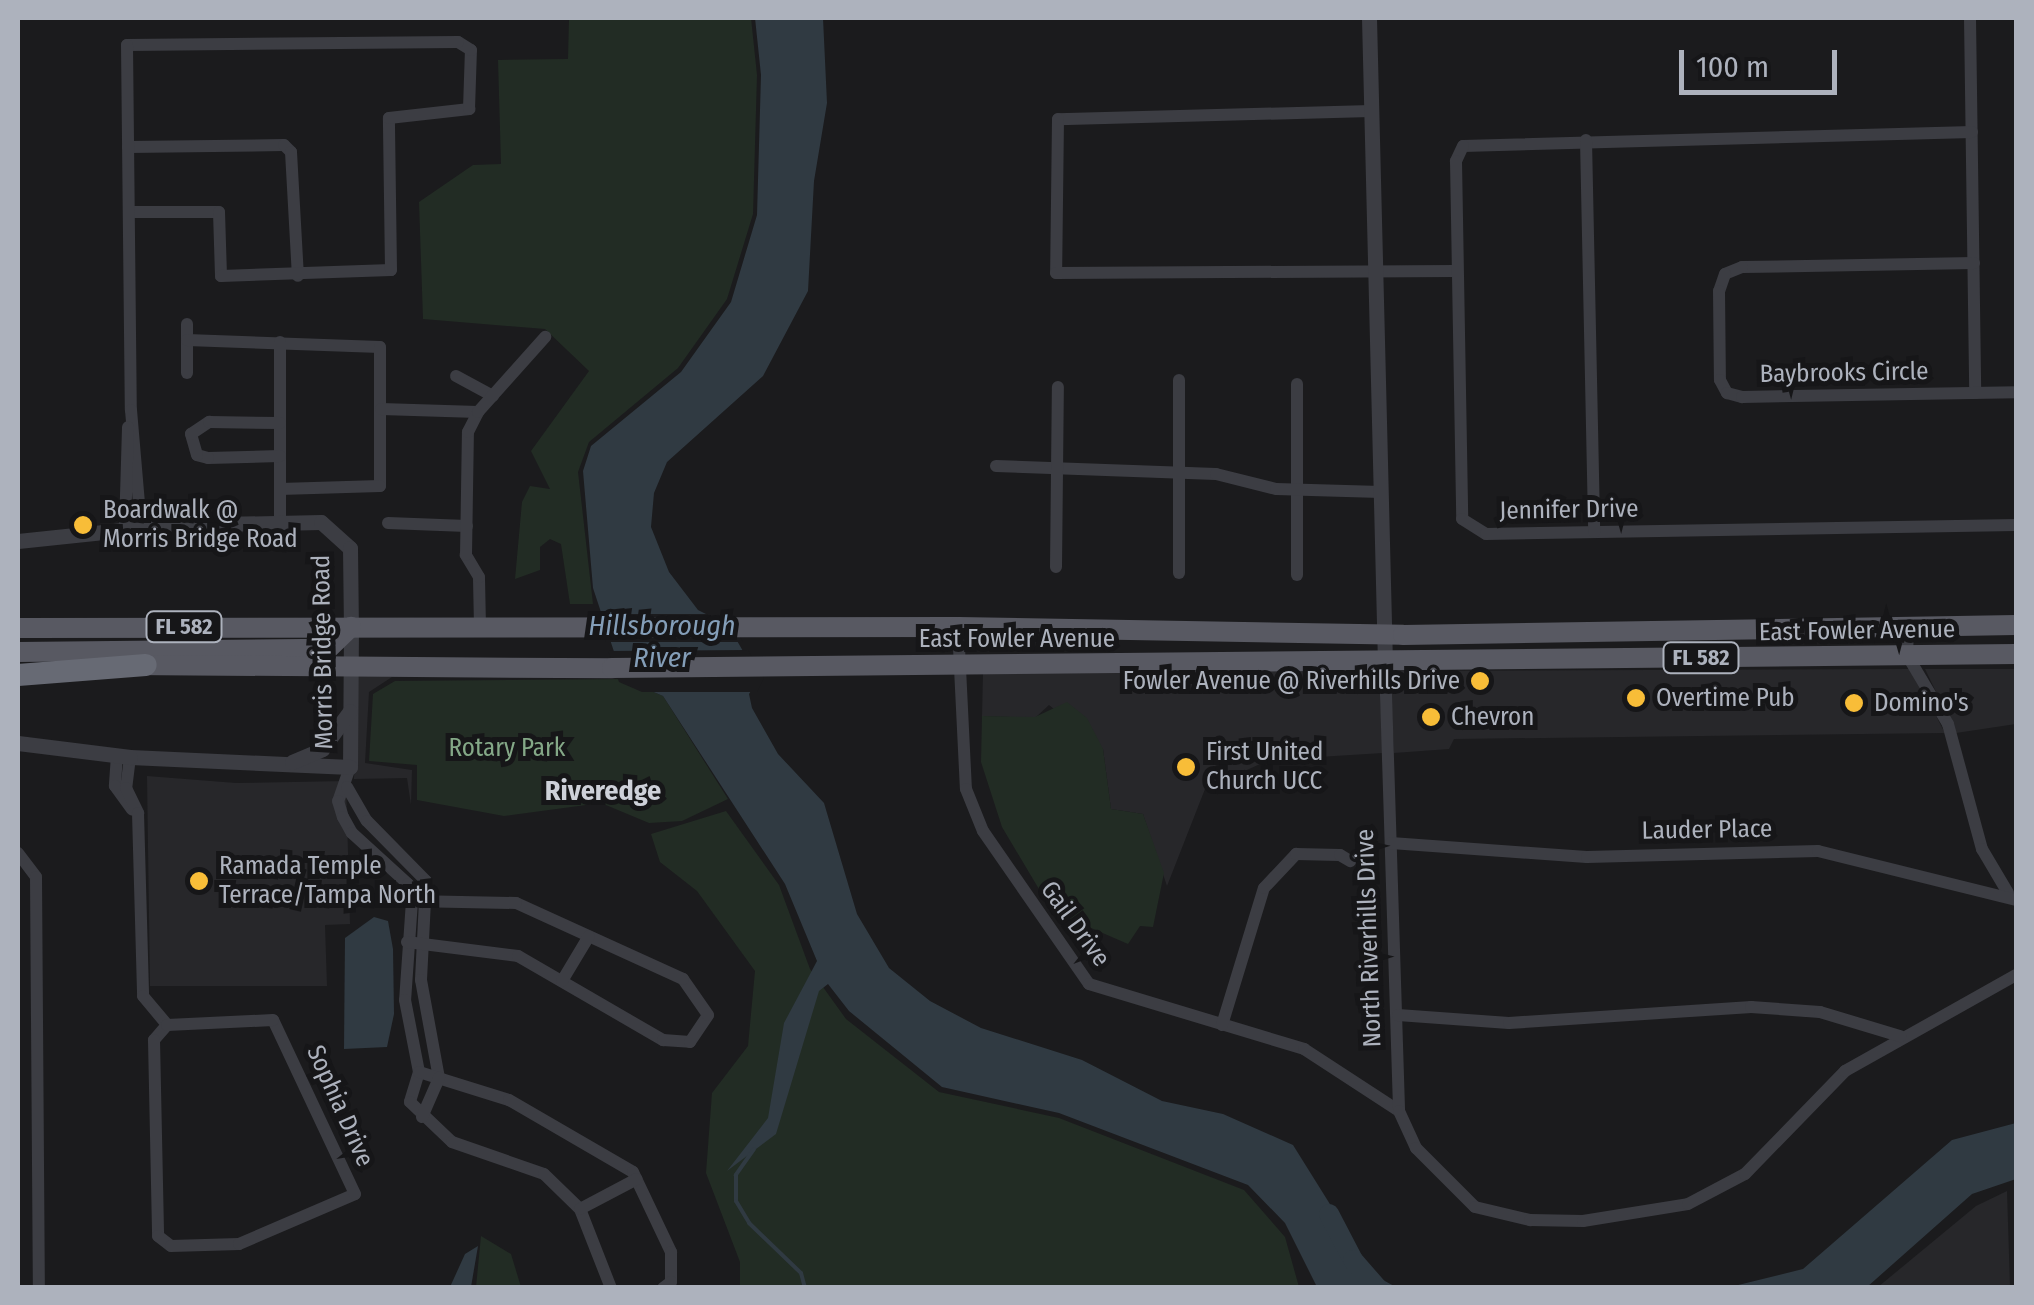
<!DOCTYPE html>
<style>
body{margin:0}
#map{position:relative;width:2034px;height:1305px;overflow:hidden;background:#1b1b1d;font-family:"Fira Sans Condensed",sans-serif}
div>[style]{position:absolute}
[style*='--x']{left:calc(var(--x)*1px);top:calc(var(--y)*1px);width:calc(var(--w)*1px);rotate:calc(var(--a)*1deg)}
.built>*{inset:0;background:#27272a}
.green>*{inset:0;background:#222c24}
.water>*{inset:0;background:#303a42}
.pier>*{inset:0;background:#1b1b1d}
.stream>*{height:4px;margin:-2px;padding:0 2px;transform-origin:2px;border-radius:2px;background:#303a42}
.river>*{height:20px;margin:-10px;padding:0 10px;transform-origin:10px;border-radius:10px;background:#303a42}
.minor>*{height:12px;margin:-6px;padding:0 6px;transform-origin:6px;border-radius:6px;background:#3c3d43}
.tertiary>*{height:15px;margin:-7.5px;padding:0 7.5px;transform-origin:7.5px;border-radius:7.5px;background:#3c3d43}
.primary>*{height:20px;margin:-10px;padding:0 10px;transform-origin:10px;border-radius:10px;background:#585962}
.motorway>*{height:22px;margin:-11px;padding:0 11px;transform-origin:11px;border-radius:11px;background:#676a74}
.dots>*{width:28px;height:28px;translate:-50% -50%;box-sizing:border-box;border:5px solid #161618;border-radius:50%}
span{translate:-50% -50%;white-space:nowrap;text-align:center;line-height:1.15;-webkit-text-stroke:10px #161618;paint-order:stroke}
.shield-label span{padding:2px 8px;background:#161618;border:2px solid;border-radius:8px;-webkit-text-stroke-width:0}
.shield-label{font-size:22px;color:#adb2bd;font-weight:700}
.street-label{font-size:25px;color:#adb2bd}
.poi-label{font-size:25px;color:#adb2bd}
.left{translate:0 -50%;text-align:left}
.right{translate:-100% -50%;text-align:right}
.park-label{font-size:25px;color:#84a887}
.water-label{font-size:28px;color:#849eb8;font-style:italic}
.neighbourhood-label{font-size:28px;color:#ced1d9;font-weight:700}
.frame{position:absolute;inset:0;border:20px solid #adb2bd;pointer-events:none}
.scale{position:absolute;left:1679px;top:50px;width:158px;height:45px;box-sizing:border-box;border:5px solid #adb2bd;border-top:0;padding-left:12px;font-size:30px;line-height:35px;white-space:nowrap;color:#adb2bd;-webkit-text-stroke:8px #161618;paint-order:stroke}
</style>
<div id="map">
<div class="built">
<i style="clip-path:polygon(1911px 669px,1945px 733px,1454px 739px,1449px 749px,1394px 753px,1390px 671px)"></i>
<i style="clip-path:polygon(1925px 669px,2016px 669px,2016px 724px,1956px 733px)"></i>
<i style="clip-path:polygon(1379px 671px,1383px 753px,1269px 760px,1205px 789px,1167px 886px,1143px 814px,1111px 809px,1103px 749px,1049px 705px,1035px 718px,982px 716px,983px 673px)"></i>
<i style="clip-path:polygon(356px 673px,392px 677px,369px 692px,365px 763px,412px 770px,411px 805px,407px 778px,354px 779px)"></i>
<i style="clip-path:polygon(147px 776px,236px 783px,346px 781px,350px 924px,325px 925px,327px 986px,150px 986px)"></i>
<i style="clip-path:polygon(2007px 1191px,2010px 1287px,1878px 1287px,1976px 1206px)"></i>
</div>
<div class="green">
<i style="clip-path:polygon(569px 18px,751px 18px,757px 75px,753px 214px,727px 299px,678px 368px,589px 442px,578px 472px,593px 604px,570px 604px,561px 544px,550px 539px,540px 547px,540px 570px,515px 579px,522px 502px,530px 486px,550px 489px,531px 451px,589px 371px,545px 329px,423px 319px,419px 202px,473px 165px,501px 164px,498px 60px,568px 59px)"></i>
<i style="clip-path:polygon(623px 679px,663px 696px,728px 799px,682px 821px,649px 823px,601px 803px,504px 816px,417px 800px,417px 765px,369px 761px,373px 694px,395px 681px)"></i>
<i style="clip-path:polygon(1067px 702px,1087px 718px,1103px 749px,1111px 809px,1143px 814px,1164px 873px,1153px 927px,1140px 926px,1128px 944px,1052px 911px,1002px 827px,981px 762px,982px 716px,1035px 717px)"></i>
<i style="clip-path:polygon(726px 811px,779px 885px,810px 969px,846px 1019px,939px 1092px,1059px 1118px,1244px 1190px,1285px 1237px,1299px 1287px,740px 1287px,740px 1262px,706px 1173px,712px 1093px,748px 1046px,755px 971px,697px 891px,660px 862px,651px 834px)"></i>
<i style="clip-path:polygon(481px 1236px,511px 1254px,521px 1287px,476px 1287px)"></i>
</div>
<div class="water">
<i style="clip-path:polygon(755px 18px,823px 18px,827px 103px,814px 181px,808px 291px,763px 376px,667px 462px,654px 493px,651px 527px,669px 572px,698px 610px,728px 625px,759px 679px,749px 694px,752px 708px,778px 754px,824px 803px,857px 914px,889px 968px,930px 1001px,981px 1028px,1082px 1060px,1162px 1101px,1223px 1114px,1293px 1145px,1338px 1217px,1344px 1259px,1396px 1287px,1317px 1287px,1285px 1223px,1248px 1185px,1059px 1113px,942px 1087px,849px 1011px,828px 984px,819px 991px,776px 1134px,727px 1171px,768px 1118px,784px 1023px,817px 961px,785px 884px,663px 696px,623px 679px,593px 588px,583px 471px,591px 446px,681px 372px,731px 302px,757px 215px,761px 75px)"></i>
<i style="clip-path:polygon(374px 917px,388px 921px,393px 949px,394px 1014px,387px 1047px,344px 1049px,345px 938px)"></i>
<i style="clip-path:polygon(2016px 1123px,2016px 1179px,1972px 1194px,1867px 1287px,1730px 1287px,1803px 1269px,1952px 1140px)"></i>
<i style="clip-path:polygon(478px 1246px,471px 1287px,450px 1287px,465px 1254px)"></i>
</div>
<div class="pier">
<i style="clip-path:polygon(596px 614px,717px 614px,731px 622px,743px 642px,606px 642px)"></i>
<i style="clip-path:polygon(748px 650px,764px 678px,757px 692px,642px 692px,619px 682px,608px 651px)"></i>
</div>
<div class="stream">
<i style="--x:754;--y:1149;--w:32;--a:125"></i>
<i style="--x:736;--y:1175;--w:26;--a:90"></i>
<i style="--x:736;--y:1201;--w:26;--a:59"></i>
<i style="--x:749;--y:1223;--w:72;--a:43.9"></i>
<i style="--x:801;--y:1273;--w:16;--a:75"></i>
</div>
<div class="river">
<i style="--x:1329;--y:1214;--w:52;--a:62.4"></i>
<i style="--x:1353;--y:1260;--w:37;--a:49"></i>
</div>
<div class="minor">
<i style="--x:1970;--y:18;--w:375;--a:89.2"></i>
<i style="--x:1371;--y:111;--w:313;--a:178.5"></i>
<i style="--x:1058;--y:119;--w:154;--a:90.7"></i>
<i style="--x:1056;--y:273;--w:400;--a:-0.3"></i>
<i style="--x:1972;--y:132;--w:509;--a:178.42"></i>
<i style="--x:1463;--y:146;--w:17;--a:115"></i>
<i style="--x:1456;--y:161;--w:358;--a:89"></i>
<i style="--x:1462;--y:519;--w:28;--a:32"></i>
<i style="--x:1486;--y:534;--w:530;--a:-0.97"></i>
<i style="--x:1586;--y:140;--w:392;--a:88.8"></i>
<i style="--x:128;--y:147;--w:156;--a:-0.7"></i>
<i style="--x:284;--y:145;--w:10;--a:45"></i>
<i style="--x:291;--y:152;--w:124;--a:86.8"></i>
<i style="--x:129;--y:212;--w:90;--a:0"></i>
<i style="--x:219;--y:212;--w:64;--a:88.2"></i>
<i style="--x:221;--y:276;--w:170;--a:-2"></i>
<i style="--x:391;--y:270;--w:152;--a:-90.8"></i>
<i style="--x:389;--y:118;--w:81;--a:-6.4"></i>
<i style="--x:469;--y:109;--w:59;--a:-88.1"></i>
<i style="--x:471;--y:50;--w:15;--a:-148"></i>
<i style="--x:458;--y:42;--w:331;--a:179.5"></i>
<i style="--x:127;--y:45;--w:365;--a:89.4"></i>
<i style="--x:131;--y:410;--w:117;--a:85.1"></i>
<i style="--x:1974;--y:263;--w:232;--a:179"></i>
<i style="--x:1742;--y:267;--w:18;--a:158"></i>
<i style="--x:1725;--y:274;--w:18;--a:109"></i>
<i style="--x:1719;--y:291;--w:89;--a:89.4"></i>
<i style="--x:1720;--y:380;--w:15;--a:62"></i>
<i style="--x:1727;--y:393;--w:16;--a:15"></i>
<i style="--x:1742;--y:397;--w:274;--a:-1"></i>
<i style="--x:187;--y:324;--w:49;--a:90"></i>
<i style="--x:187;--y:340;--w:193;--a:2.1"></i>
<i style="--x:380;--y:347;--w:139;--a:90"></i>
<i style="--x:380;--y:486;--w:100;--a:178.3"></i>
<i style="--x:280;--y:342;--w:180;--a:90"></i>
<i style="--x:456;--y:376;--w:42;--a:28.4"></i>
<i style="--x:1297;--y:384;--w:191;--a:90"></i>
<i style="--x:381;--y:409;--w:97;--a:1.8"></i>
<i style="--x:280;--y:456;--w:72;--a:178.4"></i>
<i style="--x:208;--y:458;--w:11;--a:-165"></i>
<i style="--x:197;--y:455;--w:22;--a:-106"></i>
<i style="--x:191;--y:434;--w:22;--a:-34"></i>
<i style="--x:209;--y:422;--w:71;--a:0.8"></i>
<i style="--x:996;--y:466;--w:220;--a:2.1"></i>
<i style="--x:1216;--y:474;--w:62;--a:14"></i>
<i style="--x:1276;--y:489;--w:105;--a:1.6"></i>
<i style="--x:388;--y:523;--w:79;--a:2.2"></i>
<i style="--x:125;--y:529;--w:102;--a:-88.3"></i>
<i style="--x:1056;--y:567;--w:180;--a:-89.4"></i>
<i style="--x:1179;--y:573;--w:193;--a:-90"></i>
<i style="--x:480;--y:626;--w:49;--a:-91.2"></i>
<i style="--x:479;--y:577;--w:26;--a:-121"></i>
<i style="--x:466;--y:555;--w:123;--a:-89.1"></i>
<i style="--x:468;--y:432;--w:22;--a:-63"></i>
<i style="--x:478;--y:412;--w:101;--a:-48.2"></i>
<i style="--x:958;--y:627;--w:162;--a:87.2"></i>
<i style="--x:966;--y:789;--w:45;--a:68"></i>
<i style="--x:983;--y:831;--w:186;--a:55.3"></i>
<i style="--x:1089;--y:984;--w:225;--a:16.8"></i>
<i style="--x:1304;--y:1049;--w:113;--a:33.1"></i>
<i style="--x:1908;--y:628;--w:27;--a:92"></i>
<i style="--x:1907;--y:655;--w:80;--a:59.3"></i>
<i style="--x:1948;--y:724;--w:130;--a:74.8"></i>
<i style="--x:1982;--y:849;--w:51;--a:59.4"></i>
<i style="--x:1385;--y:663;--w:448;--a:88.2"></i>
<i style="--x:1399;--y:1111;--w:41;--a:65.3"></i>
<i style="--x:1416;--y:1148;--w:83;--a:45"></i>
<i style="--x:1475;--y:1207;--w:57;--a:13.3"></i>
<i style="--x:1530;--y:1220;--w:53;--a:1.1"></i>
<i style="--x:1583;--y:1221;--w:106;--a:-9.2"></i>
<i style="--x:1688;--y:1204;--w:64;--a:-27.8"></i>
<i style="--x:1745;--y:1174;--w:144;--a:-45.8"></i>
<i style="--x:1845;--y:1071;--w:196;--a:-29.3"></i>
<i style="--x:117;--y:755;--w:31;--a:94"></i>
<i style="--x:115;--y:786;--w:29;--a:54"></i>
<i style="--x:130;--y:757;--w:31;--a:97"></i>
<i style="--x:126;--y:788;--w:28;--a:64"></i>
<i style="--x:138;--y:813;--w:183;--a:88.4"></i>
<i style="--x:143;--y:996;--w:38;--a:50"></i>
<i style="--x:167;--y:1025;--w:20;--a:131"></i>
<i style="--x:154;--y:1040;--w:196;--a:88.8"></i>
<i style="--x:158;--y:1236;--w:16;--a:38"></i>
<i style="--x:171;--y:1246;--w:68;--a:-1.7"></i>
<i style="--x:239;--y:1244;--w:126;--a:-23.3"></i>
<i style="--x:355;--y:1194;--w:192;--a:-115.2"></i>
<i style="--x:273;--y:1020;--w:106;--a:177.3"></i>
<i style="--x:350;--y:767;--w:36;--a:109"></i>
<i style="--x:338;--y:801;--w:17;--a:73"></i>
<i style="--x:343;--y:817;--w:18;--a:61"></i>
<i style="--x:352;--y:833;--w:76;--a:42.3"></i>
<i style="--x:408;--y:884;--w:17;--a:77"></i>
<i style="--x:412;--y:901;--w:99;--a:94"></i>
<i style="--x:405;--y:1000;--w:73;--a:79"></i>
<i style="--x:419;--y:1072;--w:31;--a:107"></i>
<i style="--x:410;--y:1102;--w:58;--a:43.6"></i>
<i style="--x:452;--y:1142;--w:97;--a:19.2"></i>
<i style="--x:544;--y:1174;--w:50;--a:44.2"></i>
<i style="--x:580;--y:1209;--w:85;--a:68.6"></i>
<i style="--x:347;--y:787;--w:39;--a:60"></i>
<i style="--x:367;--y:821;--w:84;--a:45.5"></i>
<i style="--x:426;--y:881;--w:99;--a:92.9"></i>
<i style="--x:421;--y:980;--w:100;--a:79.6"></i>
<i style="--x:1391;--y:843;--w:196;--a:4.1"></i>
<i style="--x:1587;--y:857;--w:231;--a:-1.5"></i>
<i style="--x:1818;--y:851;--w:204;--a:13.9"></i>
<i style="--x:18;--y:853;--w:30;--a:53"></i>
<i style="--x:36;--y:877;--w:411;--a:89.6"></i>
<i style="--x:407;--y:942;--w:112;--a:7.2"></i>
<i style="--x:518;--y:956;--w:168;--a:30.1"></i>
<i style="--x:663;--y:1040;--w:27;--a:4"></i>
<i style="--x:690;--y:1042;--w:32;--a:-56"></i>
<i style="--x:708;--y:1015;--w:44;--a:-124.8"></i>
<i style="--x:683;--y:979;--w:183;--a:-155.5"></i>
<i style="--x:516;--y:903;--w:104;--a:-178.9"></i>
<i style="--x:562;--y:981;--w:52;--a:-59"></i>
<i style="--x:1398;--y:1015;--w:111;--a:4.1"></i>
<i style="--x:1509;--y:1023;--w:243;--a:-3.8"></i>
<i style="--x:1751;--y:1007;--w:69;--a:4.1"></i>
<i style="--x:1820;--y:1012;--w:84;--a:16.7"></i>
<i style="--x:1222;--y:1025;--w:143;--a:-73"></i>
<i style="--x:1264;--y:888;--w:47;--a:-46.7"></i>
<i style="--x:1296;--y:854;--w:44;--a:1.3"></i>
<i style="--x:1340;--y:855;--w:12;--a:31"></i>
<i style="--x:419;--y:1072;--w:94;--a:17.3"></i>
<i style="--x:509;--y:1100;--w:143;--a:30.1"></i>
<i style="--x:633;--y:1172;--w:89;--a:64.6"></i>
<i style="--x:671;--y:1252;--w:30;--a:90"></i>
<i style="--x:671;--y:1282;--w:10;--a:143"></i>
<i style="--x:422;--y:1117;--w:43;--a:-66.4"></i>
<i style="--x:580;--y:1209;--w:64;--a:-27.8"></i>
</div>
<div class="tertiary">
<i style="--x:1369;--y:18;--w:645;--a:88.58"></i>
<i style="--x:18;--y:541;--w:153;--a:-6"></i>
<i style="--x:170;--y:525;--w:151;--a:-1.1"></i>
<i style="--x:321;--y:522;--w:39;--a:42"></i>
<i style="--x:350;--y:548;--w:79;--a:89.3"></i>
<i style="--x:351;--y:627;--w:140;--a:90.4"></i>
<i style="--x:350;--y:767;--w:220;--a:-177.4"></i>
<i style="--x:130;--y:757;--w:113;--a:-172.9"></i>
<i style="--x:292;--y:762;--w:33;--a:-23"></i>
<i style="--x:322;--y:749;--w:47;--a:-53.6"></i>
</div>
<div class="primary">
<i style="--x:18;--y:628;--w:940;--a:-0.06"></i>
<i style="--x:958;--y:627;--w:445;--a:1"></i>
<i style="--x:1403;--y:635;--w:613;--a:-0.93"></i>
<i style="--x:18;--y:652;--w:310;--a:-0.6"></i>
<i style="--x:328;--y:649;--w:32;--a:-44"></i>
<i style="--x:129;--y:665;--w:483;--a:0.4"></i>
<i style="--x:612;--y:668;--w:1404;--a:-0.57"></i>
</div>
<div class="motorway">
<i style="--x:18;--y:675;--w:128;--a:-4.5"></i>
</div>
<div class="dots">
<i style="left:83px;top:525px;background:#f8bd38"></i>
<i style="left:1480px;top:681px;background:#f8bd38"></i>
<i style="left:1636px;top:698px;background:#f8bd38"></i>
<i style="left:1854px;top:703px;background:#f8bd38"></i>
<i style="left:1431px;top:717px;background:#f8bd38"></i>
<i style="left:1186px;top:767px;background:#f8bd38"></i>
<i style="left:199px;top:881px;background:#f8bd38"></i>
</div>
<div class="shield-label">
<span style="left:184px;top:627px">FL 582</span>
<span style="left:1701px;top:658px">FL 582</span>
</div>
<div class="street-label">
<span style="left:1844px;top:373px;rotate:-1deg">Baybrooks Circle</span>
<span style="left:1569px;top:510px;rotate:-1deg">Jennifer Drive</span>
<span style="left:1857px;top:631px;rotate:-1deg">East Fowler Avenue</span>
<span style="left:1017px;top:639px">East Fowler Avenue</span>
<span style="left:323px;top:652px;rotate:-91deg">Morris Bridge Road</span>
<span style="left:1707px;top:830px;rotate:-1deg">Lauder Place</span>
<span style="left:1075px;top:924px;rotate:54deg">Gail Drive</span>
<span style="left:1369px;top:938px;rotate:-92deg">North Riverhills Drive</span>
<span style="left:340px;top:1106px;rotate:66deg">Sophia Drive</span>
</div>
<div class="poi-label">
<span class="left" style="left:103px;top:525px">Boardwalk @<br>Morris Bridge Road</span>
<span class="right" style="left:1460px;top:681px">Fowler Avenue @ Riverhills Drive</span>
<span class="left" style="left:1656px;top:698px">Overtime Pub</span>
<span class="left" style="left:1874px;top:703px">Domino's</span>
<span class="left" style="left:1451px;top:717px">Chevron</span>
<span class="left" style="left:1206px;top:767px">First United<br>Church UCC</span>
<span class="left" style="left:219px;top:881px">Ramada Temple<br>Terrace/Tampa North</span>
</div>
<div class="park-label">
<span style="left:507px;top:748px">Rotary Park</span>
</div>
<div class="water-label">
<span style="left:662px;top:642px">Hillsborough<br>River</span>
</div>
<div class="neighbourhood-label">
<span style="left:603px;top:791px">Riveredge</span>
</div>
<div class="frame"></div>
<div class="scale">100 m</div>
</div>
